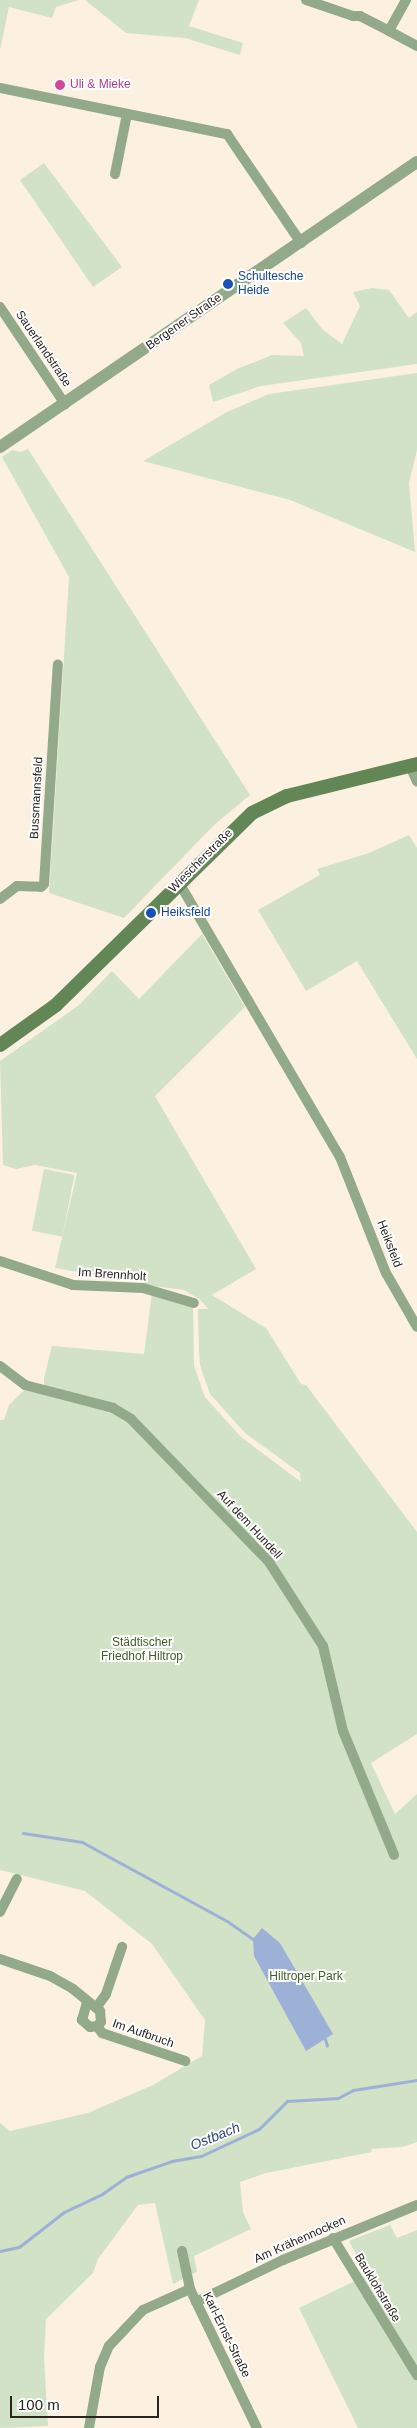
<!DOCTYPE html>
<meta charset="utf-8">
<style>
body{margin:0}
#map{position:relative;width:417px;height:2428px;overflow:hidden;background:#fcf1e0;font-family:Arial,sans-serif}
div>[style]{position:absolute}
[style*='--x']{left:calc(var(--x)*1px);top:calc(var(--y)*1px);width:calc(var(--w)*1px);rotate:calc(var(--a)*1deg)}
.green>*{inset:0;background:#d1e2c6;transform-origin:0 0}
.water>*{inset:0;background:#9db0d6}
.stream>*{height:3px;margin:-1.5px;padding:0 1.5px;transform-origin:1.5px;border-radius:1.5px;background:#9db0d6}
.minor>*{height:10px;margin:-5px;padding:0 5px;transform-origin:5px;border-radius:5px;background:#92aa89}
.tertiary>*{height:12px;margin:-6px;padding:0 6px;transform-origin:6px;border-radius:6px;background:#92aa89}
.secondary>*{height:14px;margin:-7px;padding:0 7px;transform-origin:7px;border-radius:7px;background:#638656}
.dots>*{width:14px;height:14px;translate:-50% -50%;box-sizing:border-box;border:2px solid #fff;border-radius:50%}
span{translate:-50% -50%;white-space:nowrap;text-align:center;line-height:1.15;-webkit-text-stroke:4px #fff;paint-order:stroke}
.hotel-label{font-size:12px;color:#b23c85}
.left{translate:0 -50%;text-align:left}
.transit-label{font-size:12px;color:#164399}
.street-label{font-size:12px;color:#28241e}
.park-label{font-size:12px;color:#3f5e27}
.water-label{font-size:14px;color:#31487b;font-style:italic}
.scale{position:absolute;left:10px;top:2396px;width:149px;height:22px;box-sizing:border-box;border:2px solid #28241e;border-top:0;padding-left:6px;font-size:15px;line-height:18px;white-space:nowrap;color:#28241e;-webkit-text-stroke:4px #fff;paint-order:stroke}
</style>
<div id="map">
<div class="green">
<i style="clip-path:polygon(0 0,79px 0,56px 7px,52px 18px,9px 7px,0 50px)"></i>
<i style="clip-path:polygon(85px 0,199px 0,189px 26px,243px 43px,240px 55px,185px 38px,126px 33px)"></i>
<i style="clip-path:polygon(44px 163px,122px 267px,93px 287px,20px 180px)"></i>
<i style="clip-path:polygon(372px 288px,389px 290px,409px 318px,417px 312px,417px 364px,261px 386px,213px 402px,209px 385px,237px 369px,272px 355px,304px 356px,301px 343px,283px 323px,306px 308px,322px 329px,342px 344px,360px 306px,353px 292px)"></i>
<i style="clip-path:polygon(417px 373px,417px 450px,409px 483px,415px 552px,290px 500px,143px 461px,227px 412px,269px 394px)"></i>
<i style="clip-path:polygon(28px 449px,250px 795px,214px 825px,124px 918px,49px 893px,69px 577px,2px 457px,12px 450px,21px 452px)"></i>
<i style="clip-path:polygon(409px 835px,417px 848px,417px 1059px,357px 961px,306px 991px,258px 910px,320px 875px,317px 869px,369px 853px)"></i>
<i style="clip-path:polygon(202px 934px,245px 1007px,155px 1096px,256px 1269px,212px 1295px,266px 1328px,301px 1384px,306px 1385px,417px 1532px,417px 1734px,371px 1763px,395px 1814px,417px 1794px,417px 2142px,402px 2147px,371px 2149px,372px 2152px,266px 2173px,240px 2182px,243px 2212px,251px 2229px,194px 2256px,197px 2272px,173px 2284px,155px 2203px,138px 2205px,98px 2259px,93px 2273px,46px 2319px,44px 2358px,48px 2426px,0 2428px,0 2123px,10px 2131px,88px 2113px,153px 2085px,202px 2056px,205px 2020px,152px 1944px,85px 1891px,0 1870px,0 1420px,4px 1420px,9px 1405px,24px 1390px,44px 1394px,44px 1378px,52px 1346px,144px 1354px,152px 1293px,193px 1305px,194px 1366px,205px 1397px,241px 1437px,301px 1482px,300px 1473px,245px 1433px,210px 1394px,200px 1365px,199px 1351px,198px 1309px,209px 1309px,199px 1299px,184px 1290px,145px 1285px,144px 1277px,103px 1276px,55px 1268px,77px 1173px,35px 1165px,16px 1169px,3px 1165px,0 1061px,79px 1005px,112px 971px,139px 999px)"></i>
<i style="left:44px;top:1169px;width:31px;height:63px;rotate:11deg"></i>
<i style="clip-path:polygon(390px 2225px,397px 2238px,417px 2230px,417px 2428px,358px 2428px,299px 2308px,367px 2275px,349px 2241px)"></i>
</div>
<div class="water">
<i style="clip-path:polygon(262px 1928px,280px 1943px,333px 2034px,306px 2051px,254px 1956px,253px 1939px)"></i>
</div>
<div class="stream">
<i style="--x:23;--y:1833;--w:60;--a:8.7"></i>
<i style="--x:82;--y:1842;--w:165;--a:28.6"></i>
<i style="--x:227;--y:1921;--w:32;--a:35"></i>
<i style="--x:325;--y:2039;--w:7;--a:74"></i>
<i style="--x:0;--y:2251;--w:19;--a:-12"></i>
<i style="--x:19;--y:2247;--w:57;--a:-37.9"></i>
<i style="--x:64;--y:2212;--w:42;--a:-25.3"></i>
<i style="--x:102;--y:2194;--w:29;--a:-35"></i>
<i style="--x:126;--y:2177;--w:49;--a:-19.2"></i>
<i style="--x:172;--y:2161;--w:29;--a:-10"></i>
<i style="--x:201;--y:2156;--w:64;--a:-25"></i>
<i style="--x:259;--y:2129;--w:40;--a:-45"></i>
<i style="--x:287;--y:2101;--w:51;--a:-3.4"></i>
<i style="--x:338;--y:2098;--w:17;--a:-28"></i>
<i style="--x:353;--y:2090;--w:65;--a:-8.9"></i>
</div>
<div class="minor">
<i style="--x:306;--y:0;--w:50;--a:18.8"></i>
<i style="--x:353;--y:16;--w:7;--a:0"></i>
<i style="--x:360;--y:16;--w:33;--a:27"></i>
<i style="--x:406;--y:0;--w:35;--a:119"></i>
<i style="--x:389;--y:31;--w:32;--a:28"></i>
<i style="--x:0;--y:88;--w:232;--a:11.5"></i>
<i style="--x:227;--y:134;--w:132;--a:55.8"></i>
<i style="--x:115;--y:174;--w:61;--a:-78.7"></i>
<i style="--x:0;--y:307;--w:117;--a:56.2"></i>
<i style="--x:410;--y:766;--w:17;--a:66"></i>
<i style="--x:178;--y:881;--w:320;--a:59.6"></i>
<i style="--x:340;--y:1157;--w:125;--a:68.4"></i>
<i style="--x:386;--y:1273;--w:62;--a:60.1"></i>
<i style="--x:0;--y:899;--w:21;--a:-37"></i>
<i style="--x:17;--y:886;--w:24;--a:2"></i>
<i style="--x:41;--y:887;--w:4;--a:-45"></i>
<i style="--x:44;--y:884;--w:220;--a:-86.4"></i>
<i style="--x:0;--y:1261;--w:77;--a:18.2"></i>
<i style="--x:73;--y:1285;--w:70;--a:2.5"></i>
<i style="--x:143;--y:1288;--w:53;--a:16.4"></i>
<i style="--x:0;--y:1366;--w:31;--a:37"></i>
<i style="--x:25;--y:1385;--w:91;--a:14.6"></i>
<i style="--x:113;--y:1408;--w:21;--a:31"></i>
<i style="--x:131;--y:1419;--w:199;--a:46"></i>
<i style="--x:269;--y:1562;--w:100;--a:57.3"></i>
<i style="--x:323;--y:1646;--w:87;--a:76.8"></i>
<i style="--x:343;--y:1731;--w:134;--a:67.6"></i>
<i style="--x:0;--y:1912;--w:37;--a:-63"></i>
<i style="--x:0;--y:1959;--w:53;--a:18.8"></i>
<i style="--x:50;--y:1976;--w:26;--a:29"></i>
<i style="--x:73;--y:1989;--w:35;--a:39"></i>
<i style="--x:100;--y:2011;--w:11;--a:85"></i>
<i style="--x:101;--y:2022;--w:6;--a:135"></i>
<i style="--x:97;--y:2026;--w:7;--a:172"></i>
<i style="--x:90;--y:2027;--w:11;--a:-139"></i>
<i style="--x:82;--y:2020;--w:19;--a:-74"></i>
<i style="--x:96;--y:2008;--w:17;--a:-54"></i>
<i style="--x:106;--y:1994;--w:50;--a:-71.2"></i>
<i style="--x:97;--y:2026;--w:9;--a:54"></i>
<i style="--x:102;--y:2033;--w:88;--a:18.6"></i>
<i style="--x:333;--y:2238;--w:161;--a:58.5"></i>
<i style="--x:182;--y:2251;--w:39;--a:78"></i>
<i style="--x:190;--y:2289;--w:154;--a:64.3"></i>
<i style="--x:196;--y:2302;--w:97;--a:-25.8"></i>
<i style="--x:283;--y:2260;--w:145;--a:-22.3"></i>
<i style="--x:89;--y:2428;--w:62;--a:-79.8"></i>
<i style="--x:100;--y:2367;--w:23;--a:-67"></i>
<i style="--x:109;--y:2346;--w:50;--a:-46.6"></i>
<i style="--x:143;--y:2310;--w:51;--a:-24.1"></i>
</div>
<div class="tertiary">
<i style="--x:0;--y:447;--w:505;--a:-34.35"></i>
</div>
<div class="secondary">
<i style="--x:0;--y:1045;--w:69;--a:-35.5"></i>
<i style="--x:56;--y:1005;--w:274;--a:-44.4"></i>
<i style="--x:252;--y:813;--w:39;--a:-26"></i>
<i style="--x:287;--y:796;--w:134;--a:-13.8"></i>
</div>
<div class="dots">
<i style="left:60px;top:85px;background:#d1479c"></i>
<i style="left:228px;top:284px;background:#1a4fb4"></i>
<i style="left:151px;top:913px;background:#1a4fb4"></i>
</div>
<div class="hotel-label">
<span class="left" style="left:70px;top:85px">Uli &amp; Mieke</span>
</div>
<div class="transit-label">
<span class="left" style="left:238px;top:284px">Schultesche<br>Heide</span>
<span class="left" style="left:161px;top:913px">Heiksfeld</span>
</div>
<div class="street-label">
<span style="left:184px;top:322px;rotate:-35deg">Bergener Straße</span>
<span style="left:43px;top:349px;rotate:56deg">Sauerlandstraße</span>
<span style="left:37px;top:798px;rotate:-87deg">Bussmannsfeld</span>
<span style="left:201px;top:861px;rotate:-45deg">Wiescherstraße</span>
<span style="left:389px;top:1244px;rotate:69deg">Heiksfeld</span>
<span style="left:112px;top:1275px;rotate:4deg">Im Brennholt</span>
<span style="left:249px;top:1525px;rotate:47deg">Auf dem Hundell</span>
<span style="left:143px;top:2034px;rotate:19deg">Im Aufbruch</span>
<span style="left:300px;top:2240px;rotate:-24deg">Am Krähennocken</span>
<span style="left:377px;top:2288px;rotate:59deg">Bauklohstraße</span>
<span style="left:226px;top:2335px;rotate:64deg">Karl-Ernst-Straße</span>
</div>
<div class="park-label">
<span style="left:142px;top:1650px">Städtischer<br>Friedhof Hiltrop</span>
<span style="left:306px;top:1977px">Hiltroper Park</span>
</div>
<div class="water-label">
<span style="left:215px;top:2136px;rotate:-22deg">Ostbach</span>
</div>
<div class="scale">100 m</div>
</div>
